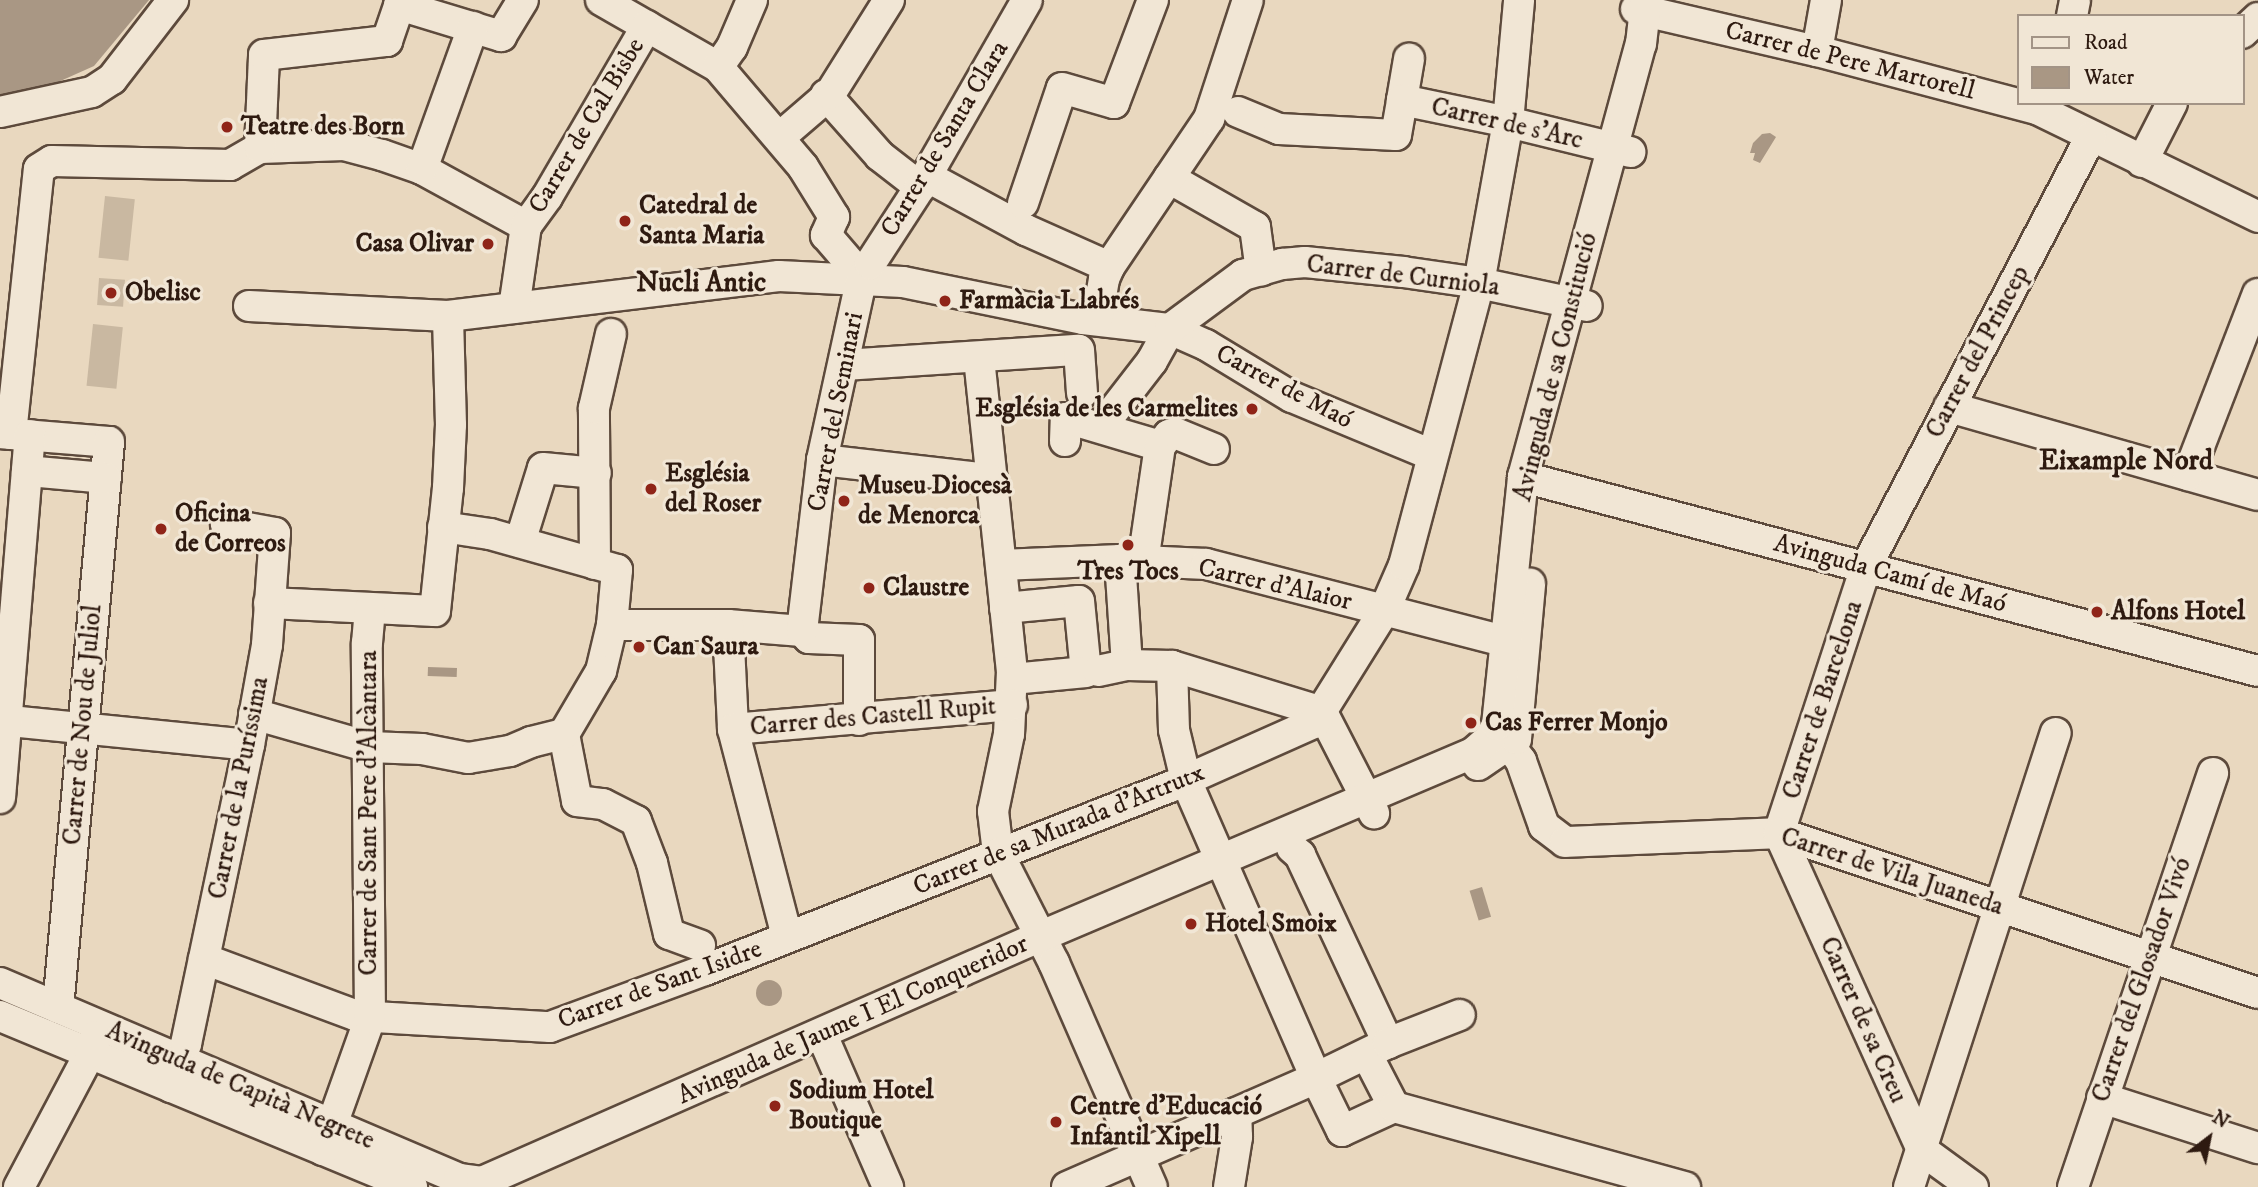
<!DOCTYPE html>
<meta charset="utf-8">
<style>
body{margin:0}
#map{position:relative;width:2258px;height:1187px;overflow:hidden;background:#e9d8bf;font-family:"IM FELL DW Pica",serif}
div>[style]{position:absolute}
[style*='--x']{left:calc(var(--x)*1px);top:calc(var(--y)*1px);width:calc(var(--w)*1px);rotate:calc(var(--a)*1deg)}
.green>*{inset:0;background:#c9b8a1;transform-origin:0 0}
.water>*{inset:0;background:#a99784;transform-origin:0 0}
.round{border-radius:50%}
.roads{filter:drop-shadow(2px 0 #5d4a3c) drop-shadow(-2px 0 #5d4a3c) drop-shadow(0 2px #5d4a3c) drop-shadow(0 -2px #5d4a3c)}
.minor>*{height:30px;margin:-15px;padding:0 15px;transform-origin:15px;border-radius:15px;background:#f1e6d5}
.dots>*{width:19px;height:19px;translate:-50% -50%;box-sizing:border-box;border:4px solid #f1e6d5;border-radius:50%}
span{translate:-50% -50%;white-space:nowrap;text-align:center;line-height:1.15;-webkit-text-stroke:6px #f1e6d5;paint-order:stroke}
.street-label{font-size:26px;color:#2e1a10}
.poi-label{font-size:26px;color:#2e1a10;font-weight:700}
.left{translate:0 -50%;text-align:left}
.right{translate:-100% -50%;text-align:right}
.neighbourhood-label{font-size:28px;color:#2e1a10;font-weight:700}
.legend{position:absolute;left:2017px;top:14px;width:228px;height:91px;box-sizing:border-box;background:#f1e6d5;border:2px solid #a39486;margin:0;padding:9px 12px;list-style:none;font-size:21px;color:#2e1a10}
.legend li{display:flex;align-items:center;gap:14px;height:35px}
.legend b{width:35px;border:2px solid #a39486}
.north{position:absolute;left:2174px;top:1103px;width:70px;height:70px;-webkit-text-stroke:5px #f1e6d5;paint-order:stroke;rotate:32deg;font-size:19px;font-weight:700;line-height:28px;text-align:center;color:#2e1a10}
.north::after{content:'';display:block;margin:auto;width:24px;height:32px;background:#2e1a10;clip-path:polygon(50% 0,100% 100%,50% 72%,0 100%)}
</style>
<div id="map">
<div class="green">
<i style="left:105px;top:196px;width:30px;height:62px;rotate:6deg"></i>
<i style="left:99px;top:278px;width:26px;height:27px;rotate:4deg"></i>
<i style="left:93px;top:324px;width:30px;height:62px;rotate:6deg"></i>
</div>
<div class="water">
<i style="clip-path:polygon(0 0,149px 0,94px 66px,38px 91px,0 96px)"></i>
<i style="clip-path:polygon(1770px 133px,1776px 137px,1760px 163px,1753px 160px,1755px 153px,1750px 153px,1753px 143px,1762px 134px)"></i>
<i style="left:428px;top:667px;width:29px;height:9px;rotate:2deg"></i>
<i style="left:1482px;top:887px;width:31px;height:13px;rotate:73deg"></i>
<i class="round" style="left:756px;top:980px;width:26px;height:26px"></i>
</div>
<div class="roads">
<div class="minor">
<i style="--x:601;--y:0;--w:135;--a:29.8"></i>
<i style="--x:718;--y:67;--w:131;--a:49.6"></i>
<i style="--x:803;--y:167;--w:59;--a:58.2"></i>
<i style="--x:834;--y:217;--w:20;--a:114"></i>
<i style="--x:826;--y:235;--w:57;--a:49.3"></i>
<i style="--x:399;--y:5;--w:107;--a:16.9"></i>
<i style="--x:501;--y:36;--w:42;--a:-58.6"></i>
<i style="--x:1636;--y:9;--w:186;--a:13.1"></i>
<i style="--x:1817;--y:51;--w:228;--a:14.8"></i>
<i style="--x:2037;--y:109;--w:246;--a:26"></i>
<i style="--x:2072;--y:16;--w:16;--a:-79"></i>
<i style="--x:2242;--y:33;--w:22;--a:-43"></i>
<i style="--x:1817;--y:51;--w:52;--a:-80"></i>
<i style="--x:718;--y:67;--w:24;--a:-55"></i>
<i style="--x:732;--y:47;--w:51;--a:-66.9"></i>
<i style="--x:826;--y:95;--w:81;--a:48.5"></i>
<i style="--x:880;--y:156;--w:51;--a:37.8"></i>
<i style="--x:1402;--y:100;--w:42;--a:-80.3"></i>
<i style="--x:0;--y:112;--w:94;--a:-12.3"></i>
<i style="--x:92;--y:92;--w:24;--a:-33"></i>
<i style="--x:112;--y:79;--w:100;--a:-52.3"></i>
<i style="--x:1238;--y:112;--w:44;--a:22.5"></i>
<i style="--x:1279;--y:129;--w:117;--a:2.9"></i>
<i style="--x:1396;--y:135;--w:36;--a:-80"></i>
<i style="--x:1402;--y:100;--w:108;--a:11.7"></i>
<i style="--x:1508;--y:122;--w:126;--a:13.8"></i>
<i style="--x:780;--y:137;--w:66;--a:-40.7"></i>
<i style="--x:830;--y:94;--w:111;--a:-57.9"></i>
<i style="--x:260;--y:148;--w:84;--a:-2"></i>
<i style="--x:344;--y:145;--w:39;--a:15"></i>
<i style="--x:382;--y:155;--w:42;--a:19.3"></i>
<i style="--x:422;--y:169;--w:119;--a:28.7"></i>
<i style="--x:2142;--y:162;--w:66;--a:-63"></i>
<i style="--x:422;--y:169;--w:151;--a:-70.2"></i>
<i style="--x:926;--y:176;--w:114;--a:28.4"></i>
<i style="--x:1026;--y:230;--w:91;--a:24"></i>
<i style="--x:1169;--y:178;--w:99;--a:29.7"></i>
<i style="--x:1255;--y:227;--w:44;--a:82.2"></i>
<i style="--x:1023;--y:203;--w:121;--a:-71.3"></i>
<i style="--x:1062;--y:88;--w:54;--a:16.1"></i>
<i style="--x:1114;--y:103;--w:110;--a:-69.3"></i>
<i style="--x:249;--y:306;--w:199;--a:2.9"></i>
<i style="--x:448;--y:316;--w:333;--a:-6.9"></i>
<i style="--x:779;--y:276;--w:124;--a:2.8"></i>
<i style="--x:903;--y:282;--w:184;--a:11.6"></i>
<i style="--x:1083;--y:319;--w:88;--a:6.6"></i>
<i style="--x:1170;--y:329;--w:39;--a:24"></i>
<i style="--x:1206;--y:345;--w:100;--a:31.2"></i>
<i style="--x:1292;--y:397;--w:144;--a:22.5"></i>
<i style="--x:514;--y:308;--w:83;--a:-81.7"></i>
<i style="--x:526;--y:226;--w:36;--a:-54"></i>
<i style="--x:547;--y:197;--w:198;--a:-59.7"></i>
<i style="--x:1097;--y:320;--w:42;--a:-80.3"></i>
<i style="--x:1104;--y:279;--w:13;--a:-67"></i>
<i style="--x:1109;--y:267;--w:179;--a:-56"></i>
<i style="--x:1209;--y:119;--w:125;--a:-71.9"></i>
<i style="--x:979;--y:358;--w:315;--a:84"></i>
<i style="--x:1012;--y:671;--w:63;--a:92.7"></i>
<i style="--x:1009;--y:734;--w:79;--a:101.7"></i>
<i style="--x:993;--y:811;--w:42;--a:83.2"></i>
<i style="--x:998;--y:853;--w:123;--a:63"></i>
<i style="--x:1054;--y:963;--w:244;--a:66.4"></i>
<i style="--x:844;--y:365;--w:235;--a:-3.7"></i>
<i style="--x:1079;--y:350;--w:43;--a:86"></i>
<i style="--x:1949;--y:407;--w:321;--a:15.9"></i>
<i style="--x:1101;--y:427;--w:83;--a:-52.3"></i>
<i style="--x:1152;--y:361;--w:37;--a:-61"></i>
<i style="--x:1170;--y:329;--w:91;--a:-36.5"></i>
<i style="--x:1243;--y:275;--w:41;--a:-15.8"></i>
<i style="--x:1282;--y:264;--w:23;--a:-5"></i>
<i style="--x:1305;--y:262;--w:99;--a:5.8"></i>
<i style="--x:1403;--y:272;--w:77;--a:8.2"></i>
<i style="--x:1479;--y:283;--w:110;--a:12"></i>
<i style="--x:0;--y:433;--w:109;--a:4.7"></i>
<i style="--x:109;--y:442;--w:568;--a:95.15"></i>
<i style="--x:11;--y:434;--w:266;--a:-84"></i>
<i style="--x:39;--y:169;--w:15;--a:-32"></i>
<i style="--x:52;--y:161;--w:178;--a:1.3"></i>
<i style="--x:230;--y:165;--w:34;--a:-30"></i>
<i style="--x:260;--y:148;--w:93;--a:-87.5"></i>
<i style="--x:264;--y:55;--w:124;--a:-6.5"></i>
<i style="--x:387;--y:41;--w:43;--a:-71.1"></i>
<i style="--x:1065;--y:441;--w:23;--a:-88"></i>
<i style="--x:1066;--y:418;--w:98;--a:16.6"></i>
<i style="--x:822;--y:460;--w:169;--a:6.5"></i>
<i style="--x:27;--y:471;--w:79;--a:5.1"></i>
<i style="--x:2188;--y:475;--w:194;--a:-68.9"></i>
<i style="--x:1523;--y:477;--w:760;--a:14.79"></i>
<i style="--x:443;--y:527;--w:48;--a:8.5"></i>
<i style="--x:490;--y:534;--w:132;--a:15.8"></i>
<i style="--x:617;--y:570;--w:55;--a:95.2"></i>
<i style="--x:612;--y:625;--w:47;--a:103.4"></i>
<i style="--x:601;--y:671;--w:73;--a:120.4"></i>
<i style="--x:564;--y:734;--w:68;--a:79"></i>
<i style="--x:577;--y:801;--w:26;--a:7"></i>
<i style="--x:603;--y:804;--w:37;--a:27"></i>
<i style="--x:636;--y:821;--w:45;--a:69.1"></i>
<i style="--x:652;--y:863;--w:73;--a:76.5"></i>
<i style="--x:669;--y:934;--w:33;--a:20"></i>
<i style="--x:520;--y:542;--w:77;--a:-72.7"></i>
<i style="--x:543;--y:468;--w:53;--a:5.4"></i>
<i style="--x:1120;--y:560;--w:105;--a:86.2"></i>
<i style="--x:1143;--y:562;--w:117;--a:-81.7"></i>
<i style="--x:1160;--y:446;--w:14;--a:-51"></i>
<i style="--x:1169;--y:435;--w:6;--a:-18"></i>
<i style="--x:1175;--y:433;--w:42;--a:22.3"></i>
<i style="--x:595;--y:564;--w:156;--a:-90.4"></i>
<i style="--x:594;--y:408;--w:76;--a:-77.1"></i>
<i style="--x:1001;--y:565;--w:119;--a:-2.4"></i>
<i style="--x:1120;--y:560;--w:86;--a:2.7"></i>
<i style="--x:1206;--y:564;--w:308;--a:14.5"></i>
<i style="--x:269;--y:603;--w:166;--a:2.8"></i>
<i style="--x:435;--y:611;--w:124;--a:-84"></i>
<i style="--x:448;--y:488;--w:63;--a:-87.3"></i>
<i style="--x:451;--y:425;--w:109;--a:-91.6"></i>
<i style="--x:1005;--y:608;--w:74;--a:-5.4"></i>
<i style="--x:1079;--y:601;--w:71;--a:84.4"></i>
<i style="--x:1086;--y:672;--w:74;--a:174.6"></i>
<i style="--x:612;--y:625;--w:116;--a:0"></i>
<i style="--x:728;--y:625;--w:74;--a:4.6"></i>
<i style="--x:802;--y:631;--w:10;--a:45"></i>
<i style="--x:809;--y:638;--w:50;--a:2.3"></i>
<i style="--x:859;--y:640;--w:80;--a:90"></i>
<i style="--x:728;--y:625;--w:104;--a:87.2"></i>
<i style="--x:733;--y:729;--w:210;--a:75.4"></i>
<i style="--x:802;--y:631;--w:172;--a:-83.3"></i>
<i style="--x:822;--y:460;--w:179;--a:-77.7"></i>
<i style="--x:860;--y:285;--w:23;--a:-65"></i>
<i style="--x:870;--y:264;--w:92;--a:-57"></i>
<i style="--x:920;--y:187;--w:215;--a:-60.2"></i>
<i style="--x:1098;--y:671;--w:30;--a:-12"></i>
<i style="--x:1127;--y:665;--w:45;--a:1.3"></i>
<i style="--x:1172;--y:666;--w:157;--a:17"></i>
<i style="--x:1322;--y:712;--w:114;--a:62.8"></i>
<i style="--x:254;--y:714;--w:120;--a:16"></i>
<i style="--x:369;--y:747;--w:53;--a:2.2"></i>
<i style="--x:422;--y:749;--w:47;--a:11.1"></i>
<i style="--x:468;--y:758;--w:43;--a:-9.5"></i>
<i style="--x:510;--y:751;--w:23;--a:-23"></i>
<i style="--x:531;--y:742;--w:34;--a:-14"></i>
<i style="--x:0;--y:720;--w:250;--a:5.7"></i>
<i style="--x:733;--y:729;--w:280;--a:-4.9"></i>
<i style="--x:1492;--y:739;--w:18;--a:19"></i>
<i style="--x:1509;--y:745;--w:20;--a:53"></i>
<i style="--x:1521;--y:761;--w:69;--a:70.5"></i>
<i style="--x:1544;--y:826;--w:26;--a:37"></i>
<i style="--x:1565;--y:842;--w:214;--a:-2.4"></i>
<i style="--x:1779;--y:833;--w:505;--a:18.47"></i>
<i style="--x:1478;--y:765;--w:46;--a:-34.4"></i>
<i style="--x:1516;--y:739;--w:156;--a:-84.8"></i>
<i style="--x:0;--y:798;--w:364;--a:-85.3"></i>
<i style="--x:1779;--y:833;--w:280;--a:-71.9"></i>
<i style="--x:1866;--y:567;--w:486;--a:-62.4"></i>
<i style="--x:1779;--y:833;--w:348;--a:65.7"></i>
<i style="--x:1922;--y:1150;--w:63;--a:36"></i>
<i style="--x:1292;--y:848;--w:11;--a:41"></i>
<i style="--x:1300;--y:855;--w:208;--a:64.9"></i>
<i style="--x:1388;--y:1043;--w:80;--a:154.1"></i>
<i style="--x:1316;--y:1078;--w:59;--a:63.9"></i>
<i style="--x:1342;--y:1131;--w:57;--a:-24.8"></i>
<i style="--x:1394;--y:1107;--w:59;--a:-117.4"></i>
<i style="--x:204;--y:959;--w:163;--a:20.4"></i>
<i style="--x:357;--y:1016;--w:193;--a:3.3"></i>
<i style="--x:550;--y:1027;--w:165;--a:-20.2"></i>
<i style="--x:705;--y:970;--w:500;--a:-21.5"></i>
<i style="--x:1170;--y:787;--w:158;--a:-24"></i>
<i style="--x:1314;--y:723;--w:132;--a:-58"></i>
<i style="--x:1384;--y:611;--w:50;--a:-66.5"></i>
<i style="--x:1404;--y:565;--w:292;--a:-75.1"></i>
<i style="--x:1479;--y:283;--w:164;--a:-79.8"></i>
<i style="--x:1508;--y:122;--w:122;--a:-84.8"></i>
<i style="--x:0;--y:983;--w:499;--a:23.1"></i>
<i style="--x:459;--y:1179;--w:23;--a:7"></i>
<i style="--x:482;--y:1182;--w:609;--a:-23.74"></i>
<i style="--x:1039;--y:937;--w:473;--a:-23"></i>
<i style="--x:1474;--y:752;--w:21;--a:-41"></i>
<i style="--x:1490;--y:738;--w:15;--a:-62"></i>
<i style="--x:1497;--y:725;--w:249;--a:-84"></i>
<i style="--x:1523;--y:477;--w:449;--a:-74.8"></i>
<i style="--x:1641;--y:44;--w:44;--a:-83.5"></i>
<i style="--x:0;--y:1016;--w:446;--a:22.5"></i>
<i style="--x:822;--y:1035;--w:166;--a:66.5"></i>
<i style="--x:1388;--y:1043;--w:77;--a:-21.3"></i>
<i style="--x:171;--y:1087;--w:46;--a:-70.8"></i>
<i style="--x:186;--y:1044;--w:306;--a:-78.1"></i>
<i style="--x:249;--y:745;--w:102;--a:-79.8"></i>
<i style="--x:267;--y:645;--w:112;--a:-85.9"></i>
<i style="--x:275;--y:533;--w:50;--a:-169.6"></i>
<i style="--x:2102;--y:1098;--w:164;--a:17.8"></i>
<i style="--x:1394;--y:1107;--w:302;--a:15.4"></i>
<i style="--x:323;--y:1150;--w:140;--a:-70.4"></i>
<i style="--x:370;--y:1018;--w:375;--a:-90.5"></i>
<i style="--x:367;--y:643;--w:34;--a:-85"></i>
<i style="--x:19;--y:1187;--w:152;--a:-62.1"></i>
<i style="--x:90;--y:1053;--w:18;--a:-71"></i>
<i style="--x:1067;--y:1187;--w:272;--a:-23.6"></i>
<i style="--x:1316;--y:1078;--w:325;--a:-113.6"></i>
<i style="--x:1186;--y:780;--w:51;--a:-103.5"></i>
<i style="--x:1174;--y:730;--w:64;--a:-91.8"></i>
<i style="--x:1229;--y:1187;--w:51;--a:-80.9"></i>
<i style="--x:1237;--y:1137;--w:24;--a:-92"></i>
<i style="--x:1909;--y:1187;--w:477;--a:-72.1"></i>
<i style="--x:2073;--y:1187;--w:437;--a:-71.3"></i>
</div>
</div>
<div class="dots">
<i style="left:227px;top:127px;background:#8f2418"></i>
<i style="left:625px;top:221px;background:#8f2418"></i>
<i style="left:488px;top:244px;background:#8f2418"></i>
<i style="left:111px;top:293px;background:#8f2418"></i>
<i style="left:945px;top:301px;background:#8f2418"></i>
<i style="left:1252px;top:409px;background:#8f2418"></i>
<i style="left:651px;top:489px;background:#8f2418"></i>
<i style="left:844px;top:501px;background:#8f2418"></i>
<i style="left:161px;top:529px;background:#8f2418"></i>
<i style="left:1128px;top:545px;background:#8f2418"></i>
<i style="left:869px;top:588px;background:#8f2418"></i>
<i style="left:2097px;top:612px;background:#8f2418"></i>
<i style="left:639px;top:647px;background:#8f2418"></i>
<i style="left:1471px;top:723px;background:#8f2418"></i>
<i style="left:1191px;top:924px;background:#8f2418"></i>
<i style="left:775px;top:1106px;background:#8f2418"></i>
<i style="left:1056px;top:1122px;background:#8f2418"></i>
</div>
<div class="street-label">
<span style="left:1850px;top:61px;rotate:14deg">Carrer de Pere Martorell</span>
<span style="left:1507px;top:124px;rotate:13deg">Carrer de s'Arc</span>
<span style="left:587px;top:126px;rotate:-59deg">Carrer de Cal Bisbe</span>
<span style="left:945px;top:139px;rotate:-59deg">Carrer de Santa Clara</span>
<span style="left:1403px;top:276px;rotate:7deg">Carrer de Curniola</span>
<span style="left:1978px;top:352px;rotate:-62deg">Carrer del Princep</span>
<span style="left:1556px;top:367px;rotate:-76deg">Avinguda de sa Constitució</span>
<span style="left:1284px;top:387px;rotate:28deg">Carrer de Maó</span>
<span style="left:836px;top:412px;rotate:-79deg">Carrer del Seminari</span>
<span style="left:1890px;top:574px;rotate:15deg">Avinguda Camí de Maó</span>
<span style="left:1275px;top:585px;rotate:13deg">Carrer d'Alaior</span>
<span style="left:1823px;top:700px;rotate:-72deg">Carrer de Barcelona</span>
<span style="left:873px;top:717px;rotate:-5deg">Carrer des Castell Rupit</span>
<span style="left:83px;top:725px;rotate:-85deg">Carrer de Nou de Juliol</span>
<span style="left:239px;top:788px;rotate:-79deg">Carrer de la Puríssima</span>
<span style="left:369px;top:813px;rotate:-90deg">Carrer de Sant Pere d'Alcàntara</span>
<span style="left:1059px;top:830px;rotate:-22deg">Carrer de sa Murada d'Artrutx</span>
<span style="left:1892px;top:872px;rotate:18deg">Carrer de Vila Juaneda</span>
<span style="left:2142px;top:980px;rotate:-71deg">Carrer del Glosador Vivó</span>
<span style="left:660px;top:985px;rotate:-20deg">Carrer de Sant Isidre</span>
<span style="left:853px;top:1020px;rotate:-24deg">Avinguda de Jaume I El Conqueridor</span>
<span style="left:1863px;top:1020px;rotate:66deg">Carrer de sa Creu</span>
<span style="left:240px;top:1086px;rotate:23deg">Avinguda de Capità Negrete</span>
</div>
<div class="poi-label">
<span class="left" style="left:241px;top:127px">Teatre des Born</span>
<span class="left" style="left:639px;top:221px">Catedral de<br>Santa Maria</span>
<span class="right" style="left:474px;top:244px">Casa Olivar</span>
<span class="left" style="left:125px;top:293px">Obelisc</span>
<span class="left" style="left:959px;top:301px">Farmàcia Llabrés</span>
<span class="right" style="left:1238px;top:409px">Església de les Carmelites</span>
<span class="left" style="left:665px;top:489px">Església<br>del Roser</span>
<span class="left" style="left:858px;top:501px">Museu Diocesà<br>de Menorca</span>
<span class="left" style="left:175px;top:529px">Oficina<br>de Correos</span>
<span style="left:1128px;top:572px">Tres Tocs</span>
<span class="left" style="left:883px;top:588px">Claustre</span>
<span class="left" style="left:2111px;top:612px">Alfons Hotel</span>
<span class="left" style="left:653px;top:647px">Can Saura</span>
<span class="left" style="left:1485px;top:723px">Cas Ferrer Monjo</span>
<span class="left" style="left:1205px;top:924px">Hotel Smoix</span>
<span class="left" style="left:789px;top:1106px">Sodium Hotel<br>Boutique</span>
<span class="left" style="left:1070px;top:1122px">Centre d'Educació<br>Infantil Xipell</span>
</div>
<div class="neighbourhood-label">
<span style="left:701px;top:283px">Nucli Antic</span>
<span style="left:2126px;top:461px">Eixample Nord</span>
</div>
<ul class="legend">
<li><b style="height:9px;background:#f1e6d5"></b>Road</li>
<li><b style="height:19px;background:#a99784"></b>Water</li>
</ul>
<div class="north">N</div>
</div>
